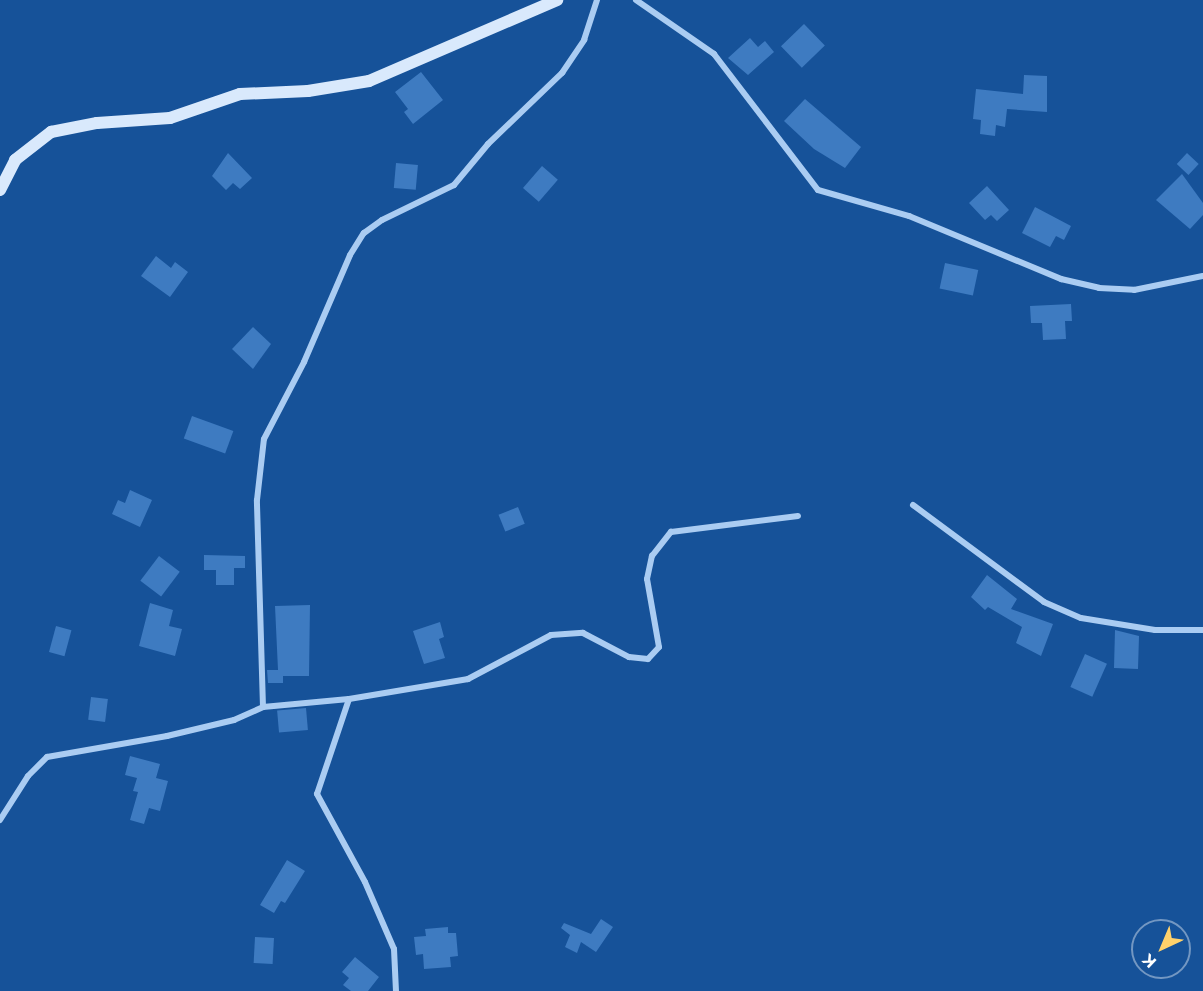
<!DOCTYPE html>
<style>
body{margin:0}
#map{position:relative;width:1203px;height:991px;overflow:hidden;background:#165299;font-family:Montserrat,sans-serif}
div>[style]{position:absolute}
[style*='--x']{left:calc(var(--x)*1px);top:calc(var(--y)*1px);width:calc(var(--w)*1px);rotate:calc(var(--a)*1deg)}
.building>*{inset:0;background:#3e7bc1;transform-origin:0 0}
.street>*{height:6px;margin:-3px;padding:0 3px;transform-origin:3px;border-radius:3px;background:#aaccf2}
.secondary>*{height:12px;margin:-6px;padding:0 6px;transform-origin:6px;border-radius:6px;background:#d9e9fc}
span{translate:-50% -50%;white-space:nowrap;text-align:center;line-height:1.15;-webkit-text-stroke:6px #165299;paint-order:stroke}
.north{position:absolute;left:1131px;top:919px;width:60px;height:60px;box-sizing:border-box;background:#165299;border:2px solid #7397c2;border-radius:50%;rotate:224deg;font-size:16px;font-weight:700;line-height:24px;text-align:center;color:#fff}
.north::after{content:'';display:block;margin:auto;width:21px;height:27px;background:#ffd16b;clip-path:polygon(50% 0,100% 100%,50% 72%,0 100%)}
</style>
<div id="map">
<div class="building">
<i style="left:804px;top:24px;width:30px;height:32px;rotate:46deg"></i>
<i style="clip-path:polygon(750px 38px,758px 47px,765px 41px,774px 52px,748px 75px,728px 58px)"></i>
<i style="clip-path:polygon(421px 72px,443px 100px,413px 124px,404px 112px,408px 109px,395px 92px)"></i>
<i style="clip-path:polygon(1024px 75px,1047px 76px,1047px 112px,1007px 109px,1005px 127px,996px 125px,995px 136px,980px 134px,981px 120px,973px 119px,976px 89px,1023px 94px)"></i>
<i style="clip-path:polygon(805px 99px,861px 147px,845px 168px,814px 149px,784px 121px)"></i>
<i style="clip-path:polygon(228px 153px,252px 178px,240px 189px,233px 183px,226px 190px,212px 176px)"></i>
<i style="left:1187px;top:153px;width:16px;height:15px;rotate:43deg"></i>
<i style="left:396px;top:163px;width:22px;height:25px;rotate:5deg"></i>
<i style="left:542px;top:166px;width:21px;height:29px;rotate:41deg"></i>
<i style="clip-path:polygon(1182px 174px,1203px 203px,1203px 215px,1190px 229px,1156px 200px)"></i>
<i style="clip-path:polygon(987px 186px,1009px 210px,997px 221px,991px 215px,985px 220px,969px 203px)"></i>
<i style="clip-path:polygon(1035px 207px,1071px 226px,1064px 240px,1056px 236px,1050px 247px,1022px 233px)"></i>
<i style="clip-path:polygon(156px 256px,171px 268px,175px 262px,188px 272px,170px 297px,141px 276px)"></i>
<i style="left:945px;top:263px;width:34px;height:26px;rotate:12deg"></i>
<i style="clip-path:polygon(1071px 304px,1072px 321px,1065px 321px,1066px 339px,1043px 340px,1042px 323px,1031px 323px,1030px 306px)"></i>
<i style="clip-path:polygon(253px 327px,271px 344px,253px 369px,232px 349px)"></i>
<i style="left:192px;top:416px;width:44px;height:24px;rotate:20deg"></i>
<i style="clip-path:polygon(130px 490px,152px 500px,140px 527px,112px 514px,118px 500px,125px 503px)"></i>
<i style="left:518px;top:507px;width:18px;height:21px;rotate:68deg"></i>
<i style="clip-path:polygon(204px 555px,245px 556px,245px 568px,234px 568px,234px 585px,216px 585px,216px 570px,204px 570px)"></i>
<i style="left:159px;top:556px;width:26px;height:31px;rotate:37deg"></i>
<i style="clip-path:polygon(987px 575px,1017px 599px,1011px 609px,1053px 624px,1041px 656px,1016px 643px,1022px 627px,988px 607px,985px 610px,971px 597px)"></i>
<i style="clip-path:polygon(150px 603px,173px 610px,169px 626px,182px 629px,175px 656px,139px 646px)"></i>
<i style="clip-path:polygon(310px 605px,309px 676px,283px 676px,283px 683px,268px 683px,267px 670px,278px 670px,275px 606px)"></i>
<i style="clip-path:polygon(440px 622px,444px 637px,439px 639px,445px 658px,424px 664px,413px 631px)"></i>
<i style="left:56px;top:626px;width:16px;height:27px;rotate:15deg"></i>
<i style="clip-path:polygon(1115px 630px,1139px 636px,1138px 669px,1114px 668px)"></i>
<i style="left:1085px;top:654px;width:24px;height:36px;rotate:24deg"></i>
<i style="left:91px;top:697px;width:17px;height:23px;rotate:7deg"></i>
<i style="left:306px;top:708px;width:22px;height:29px;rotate:85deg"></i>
<i style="clip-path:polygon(130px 756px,160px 764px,156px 778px,168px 781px,160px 811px,149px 808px,144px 824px,130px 820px,138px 792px,133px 791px,137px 778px,125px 775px)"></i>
<i style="clip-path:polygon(287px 860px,305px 871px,285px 903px,281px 901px,274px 913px,260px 905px)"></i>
<i style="clip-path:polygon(601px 919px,613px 927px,596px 952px,581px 942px,577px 953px,565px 947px,570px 935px,561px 928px,564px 923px,591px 934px)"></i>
<i style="clip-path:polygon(448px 927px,448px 933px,456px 933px,458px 956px,450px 957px,451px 967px,424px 969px,423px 954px,416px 955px,414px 937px,426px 936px,425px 929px)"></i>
<i style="left:255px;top:937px;width:19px;height:26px;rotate:3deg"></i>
<i style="clip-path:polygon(355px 957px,379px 977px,368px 991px,351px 991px,343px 985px,349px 978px,342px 972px)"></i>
</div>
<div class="street">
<i style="--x:636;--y:0;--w:95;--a:34.7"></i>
<i style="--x:714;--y:54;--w:171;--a:52.6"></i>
<i style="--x:818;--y:190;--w:95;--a:15.9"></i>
<i style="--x:909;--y:216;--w:165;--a:22.5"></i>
<i style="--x:1061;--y:279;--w:39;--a:13"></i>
<i style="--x:1099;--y:288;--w:35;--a:3"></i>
<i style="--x:1134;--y:290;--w:70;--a:-11.5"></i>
<i style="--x:913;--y:505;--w:163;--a:36.5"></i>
<i style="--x:1044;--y:602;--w:40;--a:23.4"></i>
<i style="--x:1081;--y:618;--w:75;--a:9.2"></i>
<i style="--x:1155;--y:630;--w:48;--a:0"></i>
<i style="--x:349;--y:699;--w:100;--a:108.6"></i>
<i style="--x:317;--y:794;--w:100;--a:61.4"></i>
<i style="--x:365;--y:882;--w:73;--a:66.6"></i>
<i style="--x:394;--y:949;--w:42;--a:87.3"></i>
<i style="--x:263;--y:707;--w:207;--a:-91.7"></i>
<i style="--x:257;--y:500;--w:61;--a:-83.5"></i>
<i style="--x:264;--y:439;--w:87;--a:-62.5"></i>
<i style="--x:304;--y:362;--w:116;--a:-66.7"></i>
<i style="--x:350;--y:255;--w:26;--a:-58"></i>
<i style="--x:364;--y:233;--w:22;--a:-36"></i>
<i style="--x:382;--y:220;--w:80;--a:-25.9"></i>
<i style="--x:454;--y:185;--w:53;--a:-50.3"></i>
<i style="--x:488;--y:144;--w:103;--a:-43.8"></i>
<i style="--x:562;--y:73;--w:40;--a:-56"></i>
<i style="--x:584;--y:40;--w:42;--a:-72"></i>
<i style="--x:0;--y:820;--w:52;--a:-57.5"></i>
<i style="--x:28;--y:776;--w:27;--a:-45"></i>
<i style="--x:47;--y:757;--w:122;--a:-9.9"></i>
<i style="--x:167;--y:736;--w:69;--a:-13.4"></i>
<i style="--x:234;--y:720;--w:32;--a:-24"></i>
<i style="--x:263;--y:707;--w:86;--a:-5.3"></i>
<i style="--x:349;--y:699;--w:121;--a:-9.5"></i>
<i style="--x:468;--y:679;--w:94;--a:-27.9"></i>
<i style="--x:551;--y:635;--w:32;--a:-4"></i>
<i style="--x:583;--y:633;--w:52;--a:27.6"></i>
<i style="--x:629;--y:657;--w:19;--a:6"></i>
<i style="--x:648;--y:659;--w:16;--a:-47"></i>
<i style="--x:659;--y:647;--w:69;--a:-100"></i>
<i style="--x:647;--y:579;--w:24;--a:-78"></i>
<i style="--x:652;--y:556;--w:31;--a:-52"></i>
<i style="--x:671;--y:532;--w:128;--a:-7.2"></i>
</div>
<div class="secondary">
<i style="--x:0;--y:190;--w:34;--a:-63"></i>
<i style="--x:15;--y:160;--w:46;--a:-37.9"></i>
<i style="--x:51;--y:132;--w:47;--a:-11.1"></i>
<i style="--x:97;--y:123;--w:73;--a:-3.9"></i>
<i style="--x:170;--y:118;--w:74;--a:-18.9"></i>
<i style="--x:240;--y:94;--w:68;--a:-2.5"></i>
<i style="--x:308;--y:91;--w:62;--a:-9.3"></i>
<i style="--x:369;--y:81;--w:205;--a:-23.3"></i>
</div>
<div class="north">K</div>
</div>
